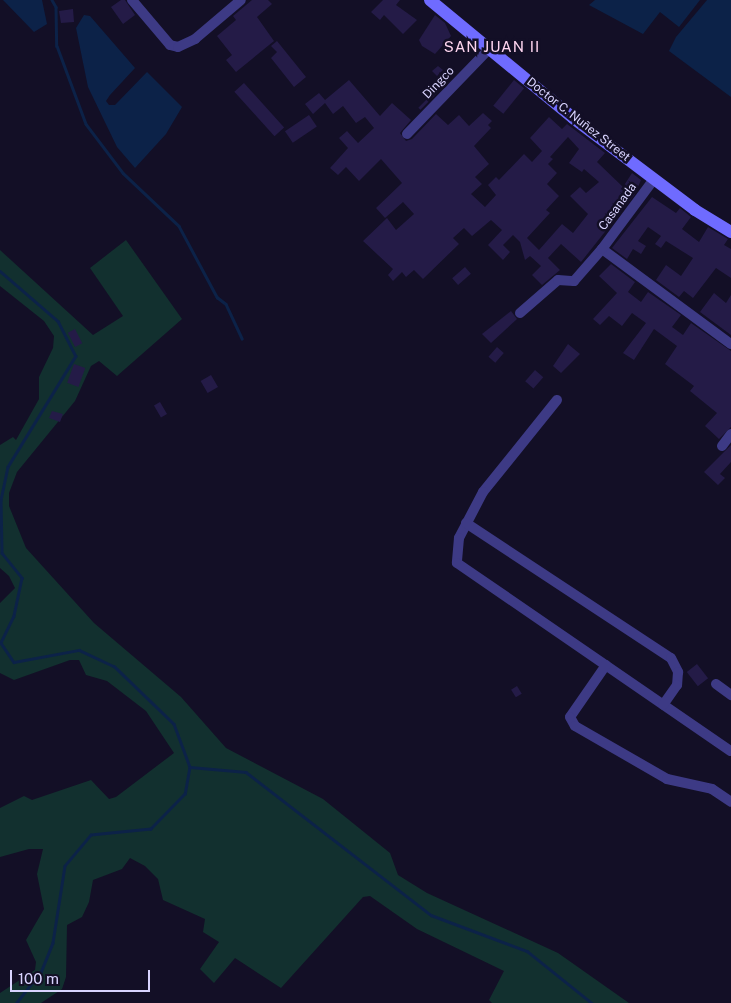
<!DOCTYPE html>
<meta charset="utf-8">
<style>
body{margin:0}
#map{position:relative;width:731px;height:1003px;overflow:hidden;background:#130f26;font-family:"Public Sans",sans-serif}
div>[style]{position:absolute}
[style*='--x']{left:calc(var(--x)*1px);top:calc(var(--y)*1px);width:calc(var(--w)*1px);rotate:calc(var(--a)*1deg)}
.green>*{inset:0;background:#12302f}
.water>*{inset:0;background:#0c2248}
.stream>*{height:2.5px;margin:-1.25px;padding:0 1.25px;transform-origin:1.25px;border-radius:1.25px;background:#0c2248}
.building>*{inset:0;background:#241b47;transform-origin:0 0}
.street>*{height:10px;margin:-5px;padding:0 5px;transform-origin:5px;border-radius:5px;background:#3d3a85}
.secondary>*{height:12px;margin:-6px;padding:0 6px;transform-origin:6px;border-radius:6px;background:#6f6bff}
span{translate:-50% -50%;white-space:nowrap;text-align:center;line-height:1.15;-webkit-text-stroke:5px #130f26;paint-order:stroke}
.street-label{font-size:12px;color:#d9d4ff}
.quarter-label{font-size:15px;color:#ffd6f0;letter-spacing:1px}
.scale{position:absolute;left:10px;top:970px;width:140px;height:22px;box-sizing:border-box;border:2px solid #d9d4ff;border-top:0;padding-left:6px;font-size:15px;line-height:18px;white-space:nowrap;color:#d9d4ff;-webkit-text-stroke:4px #130f26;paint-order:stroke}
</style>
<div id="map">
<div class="green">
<i style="clip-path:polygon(126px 240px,182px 319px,117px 376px,99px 361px,91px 366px,75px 401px,17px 472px,9px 493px,9px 506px,26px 548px,94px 623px,181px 697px,226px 748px,323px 799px,390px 853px,398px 875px,427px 893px,558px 953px,629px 1003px,492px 1003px,489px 1000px,504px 971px,417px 929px,370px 896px,363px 897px,281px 988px,235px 958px,214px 983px,200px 969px,219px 942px,203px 932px,205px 919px,163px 900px,158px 879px,145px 866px,130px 858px,122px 869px,93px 880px,89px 902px,82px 917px,67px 925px,66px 977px,62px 989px,41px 1003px,0 1003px,0 993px,35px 970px,36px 962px,26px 940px,44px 909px,37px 874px,43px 849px,29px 849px,0 857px,0 808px,24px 796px,32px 800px,91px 780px,109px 799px,116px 797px,174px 753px,146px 711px,107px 681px,86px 675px,79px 660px,70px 660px,14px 680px,0 673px,0 603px,15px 588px,9px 576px,0 568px,0 445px,13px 437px,16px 440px,39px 399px,39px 377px,53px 348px,54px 336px,44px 321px,0 286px,0 250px,93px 335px,123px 316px,90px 268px)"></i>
</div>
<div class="water">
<i style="clip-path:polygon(3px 0,42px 0,47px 24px,34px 32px)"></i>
<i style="clip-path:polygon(595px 0,700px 0,679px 27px,660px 12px,643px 34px,589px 5px)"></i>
<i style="clip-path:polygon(707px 0,731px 0,731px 97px,669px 51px,676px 37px)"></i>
<i style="clip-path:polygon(84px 15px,90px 16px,135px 68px,110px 95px,106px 101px,109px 105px,115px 105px,147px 72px,182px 107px,166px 134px,135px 168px,117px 147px,88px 87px,76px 28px)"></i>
</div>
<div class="stream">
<i style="--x:52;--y:0;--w:8;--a:60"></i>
<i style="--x:56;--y:7;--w:39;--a:89"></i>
<i style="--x:57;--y:46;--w:83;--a:69.6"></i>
<i style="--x:86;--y:124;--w:61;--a:52.9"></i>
<i style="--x:123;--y:173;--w:77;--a:43.4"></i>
<i style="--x:179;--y:226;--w:81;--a:61.8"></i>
<i style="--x:217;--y:297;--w:11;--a:38"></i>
<i style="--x:226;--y:304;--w:38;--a:65"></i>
<i style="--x:0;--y:271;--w:77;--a:40.8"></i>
<i style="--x:58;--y:321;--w:39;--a:63"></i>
<i style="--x:76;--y:356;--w:130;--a:121.5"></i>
<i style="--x:8;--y:467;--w:34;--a:102"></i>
<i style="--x:1;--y:500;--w:53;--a:88.9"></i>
<i style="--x:2;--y:553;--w:32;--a:51"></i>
<i style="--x:22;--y:578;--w:39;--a:102"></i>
<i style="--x:14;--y:616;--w:30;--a:116"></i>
<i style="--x:1;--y:643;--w:23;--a:56"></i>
<i style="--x:14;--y:662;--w:66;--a:-10.5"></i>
<i style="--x:79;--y:650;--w:38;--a:25"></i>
<i style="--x:114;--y:666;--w:83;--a:44"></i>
<i style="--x:174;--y:724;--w:46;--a:69.6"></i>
<i style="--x:190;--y:767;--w:27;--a:100"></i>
<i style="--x:185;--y:794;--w:49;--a:134.2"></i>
<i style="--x:151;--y:829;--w:60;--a:174.3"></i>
<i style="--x:91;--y:835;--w:40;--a:130"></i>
<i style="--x:65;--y:866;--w:78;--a:98.9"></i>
<i style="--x:53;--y:943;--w:31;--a:112"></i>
<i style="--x:41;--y:972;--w:39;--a:128"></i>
<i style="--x:190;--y:767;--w:56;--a:5.1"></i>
<i style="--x:246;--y:772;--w:234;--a:37.7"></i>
<i style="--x:431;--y:915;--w:103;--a:20.6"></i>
<i style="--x:527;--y:951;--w:83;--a:38.7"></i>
</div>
<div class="building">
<i style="clip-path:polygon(121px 0,125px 0,135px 15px,123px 24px,111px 7px)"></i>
<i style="clip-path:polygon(252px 0,268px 0,272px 4px,257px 17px,274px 41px,236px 72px,226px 60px,232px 55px,217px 36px,236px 20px,233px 16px)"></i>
<i style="clip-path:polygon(383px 0,400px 0,396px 5px,417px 20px,403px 34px,384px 15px,380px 20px,371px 12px)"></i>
<i style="clip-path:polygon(73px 9px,74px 22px,61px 23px,59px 11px)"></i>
<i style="clip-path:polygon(435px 15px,445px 23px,451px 36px,435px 54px,422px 46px,419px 40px)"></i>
<i style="clip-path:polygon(277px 41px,306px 77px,294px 87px,271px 58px,277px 52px,271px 46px)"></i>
<i style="clip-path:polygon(438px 66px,443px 70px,437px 76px,432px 71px)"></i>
<i style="clip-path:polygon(evenodd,349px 80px,380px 116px,392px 103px,411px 120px,400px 133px,406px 141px,412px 139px,436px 114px,448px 125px,459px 115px,469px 126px,483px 113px,492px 121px,488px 125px,491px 128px,474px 146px,489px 164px,475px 177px,482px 184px,471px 194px,485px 207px,496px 195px,488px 185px,496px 177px,499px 180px,524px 154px,532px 162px,542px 151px,530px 138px,549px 117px,562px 129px,567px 124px,605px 153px,597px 162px,623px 187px,632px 173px,641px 180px,635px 194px,581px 262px,561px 244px,548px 258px,560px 270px,542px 285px,532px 275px,541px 266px,530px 256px,525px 260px,520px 242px,513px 235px,503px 245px,510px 252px,503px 260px,488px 245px,502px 230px,491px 220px,472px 236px,464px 228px,453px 238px,459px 244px,423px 279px,414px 270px,406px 277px,402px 272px,393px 281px,388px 275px,393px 269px,363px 241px,387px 218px,396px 230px,414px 214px,403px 202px,385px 218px,376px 208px,402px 183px,381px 159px,359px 181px,346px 167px,338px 175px,330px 168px,348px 148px,339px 138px,347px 131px,358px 143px,374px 128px,365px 117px,356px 123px,343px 106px,333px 114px,325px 103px,313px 114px,305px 104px,319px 93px,325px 100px,349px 80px,568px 137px,579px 149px,569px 163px,582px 172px,584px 169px,599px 182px,586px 193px,580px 187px,570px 196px,588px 214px,573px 233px,562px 224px,539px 250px,527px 238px,550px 213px,546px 210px,559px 196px,547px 184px,557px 173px,548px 164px,553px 159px,550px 157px,568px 137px)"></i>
<i style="left:514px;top:80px;width:13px;height:33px;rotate:39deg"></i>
<i style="left:244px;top:83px;width:60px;height:13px;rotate:48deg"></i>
<i style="left:436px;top:90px;width:3px;height:25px;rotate:45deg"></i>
<i style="left:309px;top:115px;width:14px;height:29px;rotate:56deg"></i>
<i style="clip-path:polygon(652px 197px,676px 213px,680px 208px,691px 217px,682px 229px,699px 242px,708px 227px,728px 239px,724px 245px,731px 249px,731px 278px,716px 268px,693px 298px,684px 291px,679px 297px,656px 280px,666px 265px,681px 276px,693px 258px,666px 241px,661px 248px,655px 244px,661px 236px,648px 227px,638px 241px,646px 246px,641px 254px,633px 249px,627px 259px,612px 248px)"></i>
<i style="clip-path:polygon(611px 264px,635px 282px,628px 292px,641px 302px,648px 292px,681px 315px,672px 327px,683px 335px,691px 323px,731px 351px,731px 427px,719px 439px,705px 426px,717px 413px,690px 391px,694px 386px,665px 364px,677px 346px,654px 329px,634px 360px,623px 353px,646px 323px,632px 313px,622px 326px,609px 316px,600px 325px,593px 319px,617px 293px,599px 276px)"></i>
<i style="left:465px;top:267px;width:9px;height:17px;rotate:49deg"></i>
<i style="clip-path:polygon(714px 293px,726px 303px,731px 295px,731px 335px,700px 312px)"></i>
<i style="clip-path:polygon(511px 311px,517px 319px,491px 343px,482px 334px)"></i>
<i style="left:75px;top:329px;width:16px;height:8px;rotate:63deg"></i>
<i style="clip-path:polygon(568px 344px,580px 354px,561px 373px,553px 366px)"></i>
<i style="left:497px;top:347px;width:9px;height:13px;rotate:41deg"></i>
<i style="left:74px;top:364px;width:12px;height:20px;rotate:20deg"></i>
<i style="left:535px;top:370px;width:11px;height:15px;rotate:41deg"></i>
<i style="left:211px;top:375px;width:14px;height:12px;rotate:60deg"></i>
<i style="left:160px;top:402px;width:14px;height:7px;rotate:60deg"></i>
<i style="clip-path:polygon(52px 411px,63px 414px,60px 422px,49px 418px)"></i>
<i style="clip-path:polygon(731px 445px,731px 462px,720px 474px,725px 478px,718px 485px,704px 472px)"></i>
<i style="left:697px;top:664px;width:18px;height:13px;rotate:52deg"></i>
<i style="left:517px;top:686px;width:9px;height:7px;rotate:58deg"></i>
</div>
<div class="street">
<i style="--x:132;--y:0;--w:59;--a:49.8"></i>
<i style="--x:170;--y:45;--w:8;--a:14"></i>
<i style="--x:178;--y:47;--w:19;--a:-25"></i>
<i style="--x:195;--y:39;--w:60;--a:-40.3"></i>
<i style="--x:407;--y:134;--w:118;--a:-46"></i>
<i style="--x:602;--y:249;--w:160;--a:36.4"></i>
<i style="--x:520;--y:313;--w:50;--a:-41"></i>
<i style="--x:558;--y:280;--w:16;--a:4"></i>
<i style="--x:574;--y:281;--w:43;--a:-48.8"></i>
<i style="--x:602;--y:249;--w:87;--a:-53.4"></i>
<i style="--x:557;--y:400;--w:118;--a:128.8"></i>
<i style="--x:483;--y:492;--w:52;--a:117.6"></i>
<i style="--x:459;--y:538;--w:25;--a:95"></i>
<i style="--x:457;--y:563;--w:332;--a:34.5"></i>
<i style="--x:722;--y:446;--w:15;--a:-53"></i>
<i style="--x:466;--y:523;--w:245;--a:33.4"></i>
<i style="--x:671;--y:658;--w:16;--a:63"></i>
<i style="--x:678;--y:672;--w:13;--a:94"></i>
<i style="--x:677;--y:685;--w:24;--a:125"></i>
<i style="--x:606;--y:665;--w:63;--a:124.7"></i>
<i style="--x:570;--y:717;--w:10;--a:61"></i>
<i style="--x:575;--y:726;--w:106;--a:29.9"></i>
<i style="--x:667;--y:779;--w:46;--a:12.5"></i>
<i style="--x:712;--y:789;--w:23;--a:34"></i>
<i style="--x:716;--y:684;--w:19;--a:36"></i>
</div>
<div class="secondary">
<i style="--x:430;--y:0;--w:185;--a:39.5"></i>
<i style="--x:573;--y:118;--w:153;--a:37"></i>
<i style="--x:695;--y:210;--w:42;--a:31.4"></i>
</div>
<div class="street-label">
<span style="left:439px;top:83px;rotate:-46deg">Dingco</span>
<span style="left:578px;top:120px;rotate:38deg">Doctor C. Nuñez Street</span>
<span style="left:618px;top:207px;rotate:-54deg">Casanada</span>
</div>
<div class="quarter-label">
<span style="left:492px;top:47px">SAN JUAN II</span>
</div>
<div class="scale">100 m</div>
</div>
